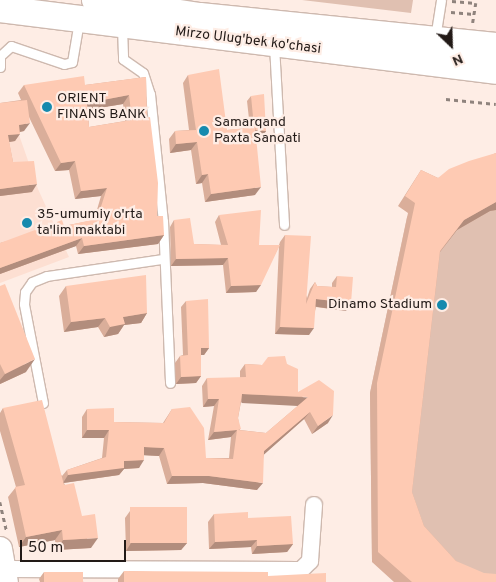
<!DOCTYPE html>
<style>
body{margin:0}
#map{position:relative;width:496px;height:582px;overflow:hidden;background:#feede5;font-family:Overpass,sans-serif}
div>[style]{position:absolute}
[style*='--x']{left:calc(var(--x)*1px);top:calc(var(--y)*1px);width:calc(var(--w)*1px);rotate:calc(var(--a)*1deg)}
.built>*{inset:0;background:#fddfd2}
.green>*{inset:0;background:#e0c0b1}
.path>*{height:2.5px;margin-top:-1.25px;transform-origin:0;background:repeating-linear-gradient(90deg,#8f837d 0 4px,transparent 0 8px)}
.roads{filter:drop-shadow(1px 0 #ceb9af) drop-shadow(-1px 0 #ceb9af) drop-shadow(0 1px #ceb9af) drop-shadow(0 -1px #ceb9af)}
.lane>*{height:9px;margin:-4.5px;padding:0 4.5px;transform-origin:4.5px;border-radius:4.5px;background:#fff}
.street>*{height:16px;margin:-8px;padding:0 8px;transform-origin:8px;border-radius:8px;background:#fff}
.secondary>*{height:24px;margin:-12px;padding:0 12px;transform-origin:12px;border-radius:12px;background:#fff}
.primary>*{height:26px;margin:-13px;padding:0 13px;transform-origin:13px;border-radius:13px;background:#fff}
.wall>*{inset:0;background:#daae9a}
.shaded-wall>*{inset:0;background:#b28d7d;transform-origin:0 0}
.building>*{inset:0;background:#fecab3;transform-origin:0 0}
.dots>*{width:14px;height:14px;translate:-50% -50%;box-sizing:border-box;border:2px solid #feede5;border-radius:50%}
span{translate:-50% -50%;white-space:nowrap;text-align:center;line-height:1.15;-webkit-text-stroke:4.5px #feede5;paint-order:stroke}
.street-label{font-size:14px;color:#221a17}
.poi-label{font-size:14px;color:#221a17}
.left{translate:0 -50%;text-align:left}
.right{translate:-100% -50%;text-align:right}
.north{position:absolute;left:426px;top:20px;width:50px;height:50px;-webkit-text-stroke:4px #feede5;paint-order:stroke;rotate:156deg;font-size:14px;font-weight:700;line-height:20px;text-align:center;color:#221a17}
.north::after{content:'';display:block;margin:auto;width:18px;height:22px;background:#221a17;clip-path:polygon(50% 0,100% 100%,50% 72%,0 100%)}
.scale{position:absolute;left:20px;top:540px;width:106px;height:22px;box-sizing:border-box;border:2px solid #221a17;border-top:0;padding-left:6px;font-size:15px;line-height:18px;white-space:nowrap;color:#221a17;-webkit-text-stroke:4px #feede5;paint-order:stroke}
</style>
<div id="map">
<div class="built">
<i style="clip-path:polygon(0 107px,18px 132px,38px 189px,69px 257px,0 283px)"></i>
</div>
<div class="green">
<i style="clip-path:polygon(302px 0,413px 0,411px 13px)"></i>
<i style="clip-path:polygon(496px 161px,496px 582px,372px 562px,370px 393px,407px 217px,422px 195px)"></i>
</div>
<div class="path">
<i style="--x:452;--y:1;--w:24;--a:5"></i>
<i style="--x:476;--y:3;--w:20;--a:99"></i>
<i style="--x:451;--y:12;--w:23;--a:5"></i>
<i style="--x:446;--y:99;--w:50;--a:5.7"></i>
<i style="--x:0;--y:502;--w:31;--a:77"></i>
</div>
<div class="roads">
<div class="lane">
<i style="--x:122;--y:27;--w:32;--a:88"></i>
<i style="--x:123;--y:59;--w:24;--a:35"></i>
<i style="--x:143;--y:73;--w:22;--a:72"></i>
<i style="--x:150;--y:94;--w:128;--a:84.2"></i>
<i style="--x:163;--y:221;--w:162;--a:87.5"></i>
<i style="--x:435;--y:38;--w:38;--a:-81"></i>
<i style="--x:274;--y:45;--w:180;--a:86.8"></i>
<i style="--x:0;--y:67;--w:11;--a:-90"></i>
<i style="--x:0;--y:56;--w:15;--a:-42"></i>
<i style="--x:11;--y:46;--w:56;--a:18.8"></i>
<i style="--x:64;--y:64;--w:8;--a:-14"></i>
<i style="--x:72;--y:62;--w:42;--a:-80.3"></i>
<i style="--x:43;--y:403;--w:101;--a:-100.9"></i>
<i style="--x:24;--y:304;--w:12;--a:-85"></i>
<i style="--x:25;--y:292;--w:12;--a:-55"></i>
<i style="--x:32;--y:282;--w:16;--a:-22"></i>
<i style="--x:47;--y:276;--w:116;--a:-8.4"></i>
</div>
<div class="street">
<i style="--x:4;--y:569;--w:297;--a:0.2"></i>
<i style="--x:301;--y:570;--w:13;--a:-45"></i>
<i style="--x:310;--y:561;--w:56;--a:-85.9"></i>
</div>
<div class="secondary">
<i style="--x:0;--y:549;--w:34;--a:80"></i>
</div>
<div class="primary">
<i style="--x:95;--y:0;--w:106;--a:8.7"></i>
<i style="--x:200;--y:16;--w:298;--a:5.8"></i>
<i style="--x:0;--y:9;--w:500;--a:7.1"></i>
</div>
</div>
<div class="wall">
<i style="clip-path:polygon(188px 75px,227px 130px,250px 128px,247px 101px,251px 96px,266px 131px,263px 136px,256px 136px,255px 195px,205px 202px,202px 183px,196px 184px,191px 150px,170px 153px,169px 139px,175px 131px,189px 130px,183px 83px)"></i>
<i style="clip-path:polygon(evenodd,146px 77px,147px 118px,157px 216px,164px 235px,158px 244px,78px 254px,76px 246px,0 274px,0 243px,64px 226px,94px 220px,101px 196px,75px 199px,69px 170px,55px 171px,28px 115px,24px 131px,20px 132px,15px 141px,9px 142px,13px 162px,32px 192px,0 196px,0 103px,21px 100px,18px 93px,24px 85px,85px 85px,146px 77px,123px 104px,125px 121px,89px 127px,88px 110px,123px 104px)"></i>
<i style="clip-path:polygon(496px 153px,496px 210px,490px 211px,457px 230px,440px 252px,412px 492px,424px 526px,456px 561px,496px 582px,394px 582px,372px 562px,370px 393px,408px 213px,398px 206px,421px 170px,438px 178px)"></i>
<i style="clip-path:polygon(219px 215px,259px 245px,279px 245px,280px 242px,285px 235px,307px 298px,310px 289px,315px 282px,317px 286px,332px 287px,332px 283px,337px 276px,346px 311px,316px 307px,309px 335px,275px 334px,279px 246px,256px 292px,226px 293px,223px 265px,171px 266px,170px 227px,174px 220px,194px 244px,221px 245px,215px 222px)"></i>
<i style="clip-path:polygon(0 286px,26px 372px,0 384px)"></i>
<i style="clip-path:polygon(66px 286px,147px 313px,141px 323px,124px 325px,118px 334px,104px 337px,98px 327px,64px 332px,59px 296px)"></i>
<i style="clip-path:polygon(186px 301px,209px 348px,204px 355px,201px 355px,201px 376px,196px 383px,176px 384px,175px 363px,180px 356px,183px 355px,181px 307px)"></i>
<i style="clip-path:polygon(evenodd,245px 364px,262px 365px,287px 364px,298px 392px,328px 423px,312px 434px,304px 419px,264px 454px,257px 490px,203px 483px,167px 484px,159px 456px,144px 455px,139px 468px,124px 469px,119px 475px,64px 483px,91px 548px,56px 550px,55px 540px,19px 547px,8px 497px,16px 487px,0 431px,0 413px,3px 408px,62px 476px,67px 470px,102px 458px,104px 438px,82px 438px,82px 417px,87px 409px,114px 422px,163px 423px,172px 409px,206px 458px,229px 458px,231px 437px,208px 440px,214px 406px,203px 407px,202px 386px,207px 378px,240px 378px,240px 371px,245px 364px,241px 402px,300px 404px,266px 433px,240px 430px,238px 418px,241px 402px)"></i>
<i style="clip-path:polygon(130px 511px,187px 543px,181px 550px,126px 551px,125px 518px)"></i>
<i style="clip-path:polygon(214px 514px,248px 518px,293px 544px,287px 552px,252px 554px,251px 547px,209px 549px,208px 522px)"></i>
<i style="clip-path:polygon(124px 571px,268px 576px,326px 582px,118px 582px,118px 579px)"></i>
<i style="clip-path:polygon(44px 572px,84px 582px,40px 582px,39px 579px)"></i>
</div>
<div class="shaded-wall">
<i style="clip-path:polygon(129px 95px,123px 104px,81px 111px,87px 103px)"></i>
<i style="clip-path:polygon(30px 123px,24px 131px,14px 133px,19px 125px)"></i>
<i style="clip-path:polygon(254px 130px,266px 131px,263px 136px,251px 135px)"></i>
<i style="clip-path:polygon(20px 134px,15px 141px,3px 143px,8px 135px)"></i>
<i style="clip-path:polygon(197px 142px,191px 150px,170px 153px,176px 144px)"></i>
<i style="clip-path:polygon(75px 161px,69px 170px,55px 171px,61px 163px)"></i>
<i style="clip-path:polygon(208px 174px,202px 183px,196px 184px,202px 175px)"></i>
<i style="clip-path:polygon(37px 184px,32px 192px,0 196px,0 189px)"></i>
<i style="clip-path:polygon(261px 187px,255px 195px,205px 202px,211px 194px)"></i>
<i style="clip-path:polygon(107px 188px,101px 196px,75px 199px,81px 191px)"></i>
<i style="clip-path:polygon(496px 202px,496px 210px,490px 211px,457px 230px,433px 261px,464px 220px)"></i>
<i style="clip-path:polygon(164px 235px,158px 244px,78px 254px,84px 246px)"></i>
<i style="clip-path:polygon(82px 238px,76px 246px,0 274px,0 268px)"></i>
<i style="clip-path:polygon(228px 258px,223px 265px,171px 266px,176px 259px)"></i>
<i style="clip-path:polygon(261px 285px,256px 292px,226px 293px,231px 286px)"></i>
<i style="clip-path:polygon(316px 299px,351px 303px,346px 311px,311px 306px)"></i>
<i style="clip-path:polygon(147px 313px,141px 323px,124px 325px,118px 334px,104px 337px,110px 327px,123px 317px)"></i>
<i style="clip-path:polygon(105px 318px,98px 327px,64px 332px,71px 322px)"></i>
<i style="clip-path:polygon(280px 327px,314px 328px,309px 335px,275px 334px)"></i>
<i style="clip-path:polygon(201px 348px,209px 348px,204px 355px,196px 355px)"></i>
<i style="clip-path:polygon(35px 359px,26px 372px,0 384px,0 380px,5px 374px)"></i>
<i style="clip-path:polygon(201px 376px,196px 383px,176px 384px,181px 377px)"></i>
<i style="left:242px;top:394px;width:66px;height:9px;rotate:3deg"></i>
<i style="clip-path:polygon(208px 399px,219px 399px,214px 406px,203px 407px)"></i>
<i style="clip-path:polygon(310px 412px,304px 419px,259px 459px,264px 451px)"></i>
<i style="clip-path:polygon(333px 415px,328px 423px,312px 434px,318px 426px)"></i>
<i style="clip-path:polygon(87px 430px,109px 430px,104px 438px,82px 438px)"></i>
<i style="clip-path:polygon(237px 430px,231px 437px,208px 440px,214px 432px)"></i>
<i style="clip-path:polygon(144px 447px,164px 448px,159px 456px,139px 455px)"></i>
<i style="clip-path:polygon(144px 460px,139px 468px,124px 469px,119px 475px,63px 483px,68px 475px,124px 461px)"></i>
<i style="clip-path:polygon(172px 476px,209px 476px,263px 483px,257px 490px,203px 483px,167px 484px)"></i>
<i style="clip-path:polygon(62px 530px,55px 540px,19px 547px,26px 537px)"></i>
<i style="clip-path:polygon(98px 538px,91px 548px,56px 550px,63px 540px)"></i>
<i style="clip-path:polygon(257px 540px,251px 547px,209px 549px,215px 542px)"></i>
<i style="clip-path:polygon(131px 543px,187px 543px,181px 550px,126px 551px)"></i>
<i style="clip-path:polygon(293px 544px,287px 552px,252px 554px,257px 546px)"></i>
</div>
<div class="building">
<i style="clip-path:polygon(219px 69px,227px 130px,255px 127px,261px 187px,211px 194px,208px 174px,202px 175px,197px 142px,176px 144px,175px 131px,196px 130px,188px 75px)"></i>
<i style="clip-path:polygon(evenodd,84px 76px,85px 85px,146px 77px,147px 118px,150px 117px,158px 183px,157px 216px,163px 216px,164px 235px,84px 246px,82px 238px,0 268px,0 243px,62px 220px,64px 226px,97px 219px,107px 188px,81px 191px,75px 161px,61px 163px,24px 85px,84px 76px,129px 95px,132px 120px,89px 127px,87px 103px,129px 95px)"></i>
<i style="clip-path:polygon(264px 94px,266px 131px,256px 130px,255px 127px,254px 127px,251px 96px)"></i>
<i style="clip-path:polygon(27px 100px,30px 123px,19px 125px,20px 134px,8px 135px,13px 162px,34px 161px,37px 184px,0 189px,0 103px)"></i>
<i style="clip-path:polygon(496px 153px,496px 202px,464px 220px,440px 251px,412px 492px,424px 526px,456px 561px,484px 573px,496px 574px,496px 582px,412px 582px,378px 552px,377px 383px,415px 203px,405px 196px,421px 170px,438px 178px,449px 169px,469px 161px)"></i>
<i style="clip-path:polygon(261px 210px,259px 245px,280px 245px,261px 285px,231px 286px,228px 258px,176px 259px,174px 220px,190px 218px,194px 244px,228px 245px,219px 215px)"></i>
<i style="clip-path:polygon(285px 235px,311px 236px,306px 304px,315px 282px,317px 286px,336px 287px,337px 276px,353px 277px,351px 303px,316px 299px,314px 328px,280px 327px)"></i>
<i style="clip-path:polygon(146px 275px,147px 313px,123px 317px,125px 324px,110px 327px,105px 318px,71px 322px,66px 286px)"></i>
<i style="clip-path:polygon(5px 284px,35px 359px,5px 374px,0 364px,0 286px)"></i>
<i style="clip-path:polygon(208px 299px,209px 348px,201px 348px,201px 376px,181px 377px,180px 356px,188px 355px,186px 301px)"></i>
<i style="clip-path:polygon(evenodd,285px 356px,287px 364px,298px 369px,298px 392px,319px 380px,334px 391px,333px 415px,318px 426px,310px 412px,264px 451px,263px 483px,209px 476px,172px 476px,164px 448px,144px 447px,144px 460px,124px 461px,124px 468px,68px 475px,67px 470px,106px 457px,109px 430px,87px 430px,87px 409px,114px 408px,114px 422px,164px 423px,172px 409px,190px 407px,204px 428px,206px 458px,233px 459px,237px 430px,214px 432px,219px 399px,208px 399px,207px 378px,246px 377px,245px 364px,262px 365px,268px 357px,285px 356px,242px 394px,308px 397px,266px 433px,238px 430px,241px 429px,238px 418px,242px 394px)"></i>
<i style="clip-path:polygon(42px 400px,64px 485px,74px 483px,82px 516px,95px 514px,98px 538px,63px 540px,62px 530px,26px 537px,15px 487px,25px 485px,3px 408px)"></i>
<i style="left:187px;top:507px;width:36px;height:57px;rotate:90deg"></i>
<i style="clip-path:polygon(248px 512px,248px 518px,291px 516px,293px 544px,257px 546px,257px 540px,215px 542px,214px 514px)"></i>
<i style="clip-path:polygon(124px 571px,268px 572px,268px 576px,326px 573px,326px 582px,124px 582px)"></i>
<i style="left:44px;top:572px;width:39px;height:10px"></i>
</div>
<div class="dots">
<i style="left:47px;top:107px;background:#168aae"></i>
<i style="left:204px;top:131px;background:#168aae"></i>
<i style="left:27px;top:223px;background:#168aae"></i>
<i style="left:442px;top:305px;background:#168aae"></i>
</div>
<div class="street-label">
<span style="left:248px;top:41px;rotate:7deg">Mirzo Ulug'bek ko'chasi</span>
</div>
<div class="poi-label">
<span class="left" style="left:57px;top:107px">ORIENT<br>FINANS BANK</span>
<span class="left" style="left:214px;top:131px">Samarqand<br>Paxta Sanoati</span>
<span class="left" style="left:37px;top:223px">35-umumiy o'rta<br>ta'lim maktabi</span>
<span class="right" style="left:432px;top:305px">Dinamo Stadium</span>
</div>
<div class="north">N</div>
<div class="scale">50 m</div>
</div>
